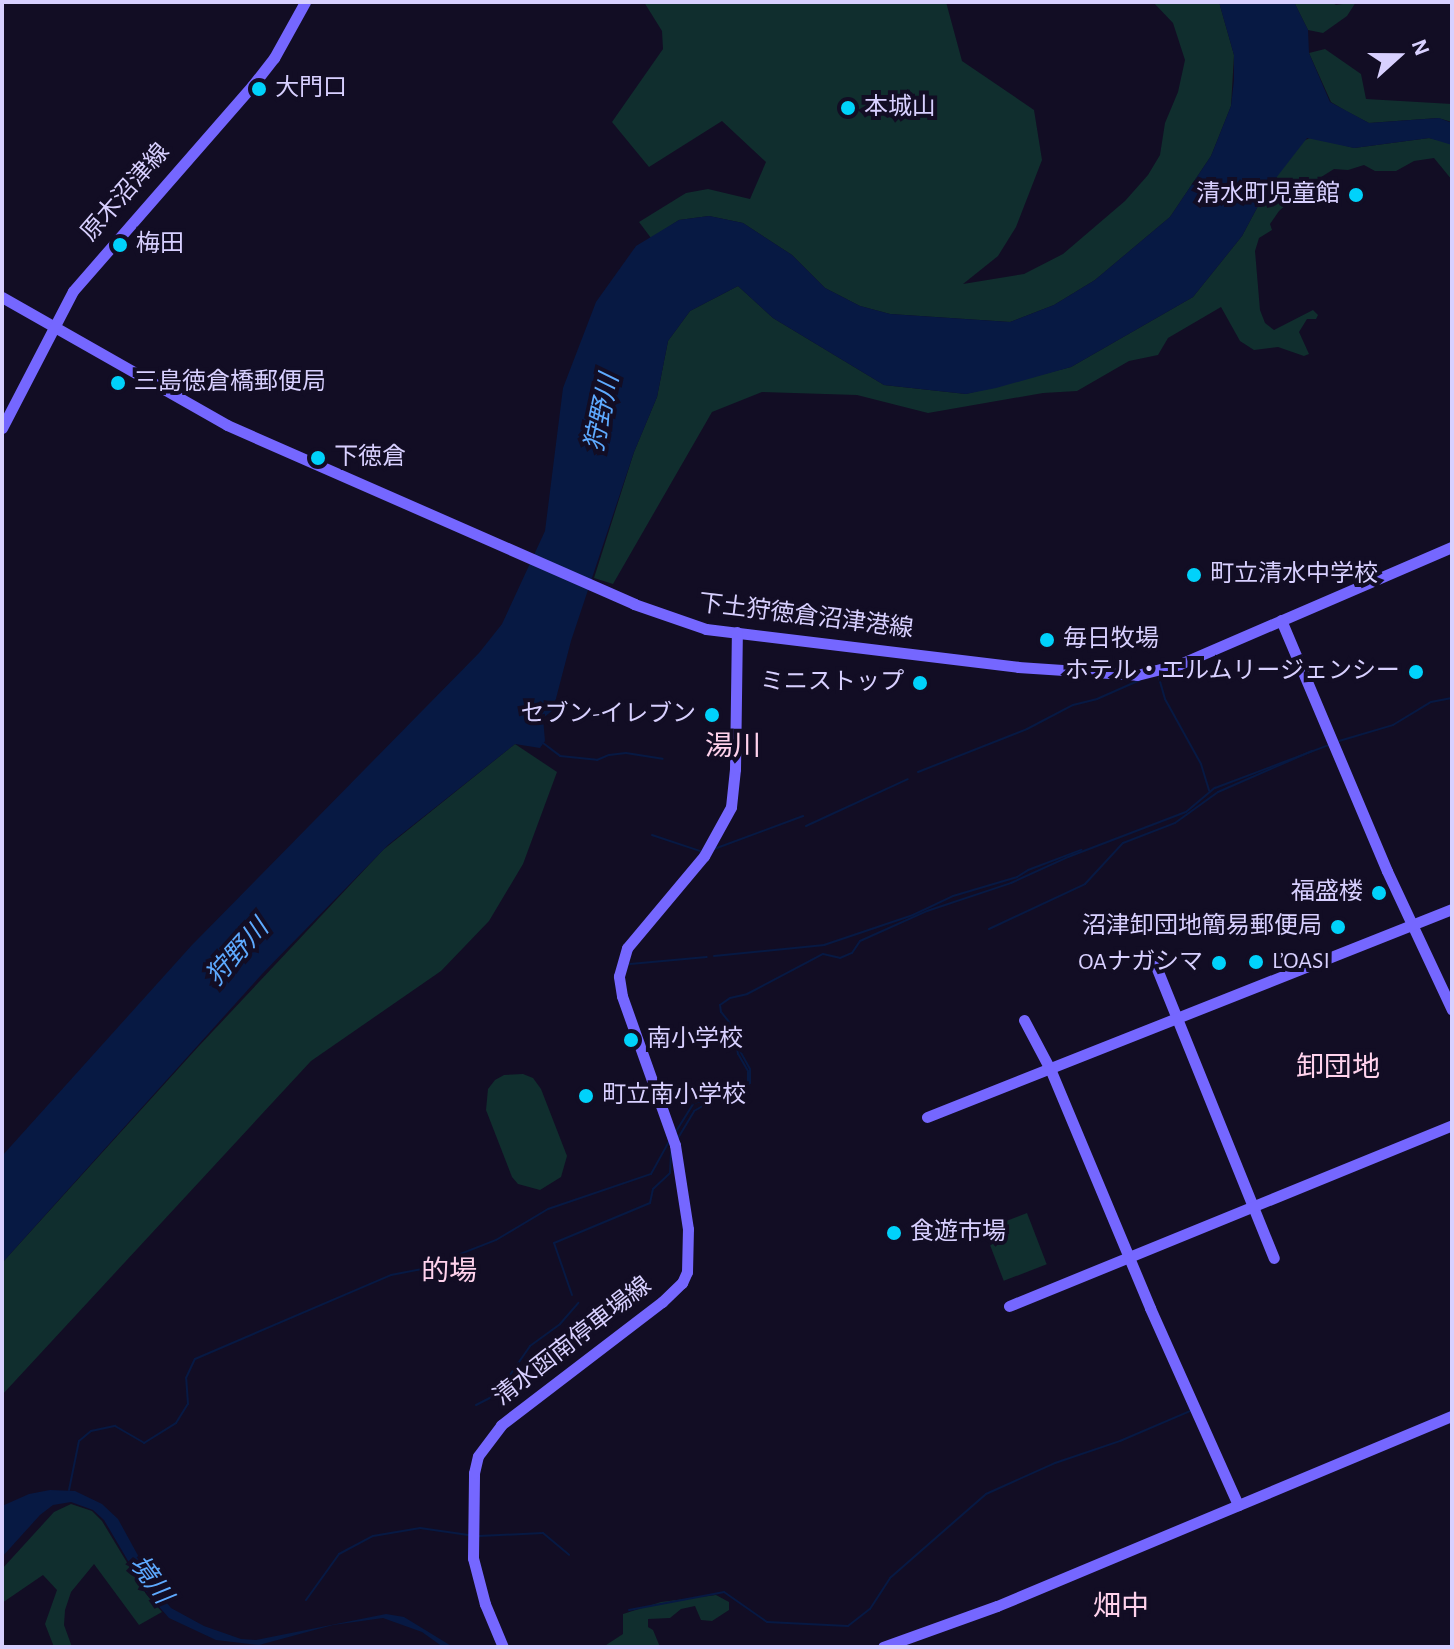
<!DOCTYPE html>
<meta charset="utf-8">
<style>
body{margin:0}
#map{position:relative;width:1454px;height:1649px;overflow:hidden;background:#120d24;font-family:"Alegreya Sans","Noto Sans JP",sans-serif}
div>[style]{position:absolute}
[style*='--x']{left:calc(var(--x)*1px);top:calc(var(--y)*1px);width:calc(var(--w)*1px);rotate:calc(var(--a)*1deg)}
.green>*{inset:0;background:#102e2e;transform-origin:0 0}
.water>*{inset:0;background:#071943}
.stream>*{height:2px;margin:-1px;padding:0 1px;transform-origin:1px;border-radius:1px;background:#071943}
.secondary>*{height:11px;margin:-5.5px;padding:0 5.5px;transform-origin:5.5px;border-radius:5.5px;background:#7567ff}
.dots>*{width:22px;height:22px;translate:-50% -50%;box-sizing:border-box;border:4px solid #120d24;border-radius:50%}
span{translate:-50% -50%;white-space:nowrap;text-align:center;line-height:1.15;-webkit-text-stroke:8px #120d24;paint-order:stroke}
.poi-label{font-size:24px;color:#d8d0ff}
.left{translate:0 -50%;text-align:left}
.right{translate:-100% -50%;text-align:right}
.street-label{font-size:24px;color:#d8d0ff}
.water-label{font-size:26px;color:#5eaaff;font-style:italic}
.quarter-label{font-size:28px;color:#ffd2ec}
.frame{position:absolute;inset:0;border:4px solid #d8d0ff;pointer-events:none}
.north{position:absolute;left:1358px;top:16px;width:80px;height:80px;-webkit-text-stroke:6px #120d24;paint-order:stroke;rotate:69deg;font-size:22px;font-weight:700;line-height:32px;text-align:center;color:#d8d0ff}
.north::after{content:'';display:block;margin:auto;width:28px;height:36px;background:#d8d0ff;clip-path:polygon(50% 0,100% 100%,50% 72%,0 100%)}
</style>
<div id="map">
<div class="green">
<i style="clip-path:polygon(644px 2px,946px 2px,962px 61px,1034px 110px,1042px 160px,1016px 227px,998px 256px,963px 284px,1024px 274px,1063px 254px,1125px 201px,1148px 175px,1160px 155px,1165px 123px,1178px 92px,1185px 60px,1173px 23px,1153px 2px,1219px 2px,1234px 55px,1231px 106px,1211px 156px,1170px 217px,1095px 280px,1054px 305px,1010px 322px,890px 314px,860px 306px,825px 288px,792px 255px,743px 223px,709px 216px,679px 220px,651px 238px,639px 222px,686px 193px,708px 189px,750px 199px,766px 162px,722px 121px,649px 167px,612px 122px,663px 49px,662px 31px)"></i>
<i style="clip-path:polygon(1294px 2px,1331px 2px,1336px 5px,1356px 2px,1347px 16px,1323px 33px,1308px 30px)"></i>
<i style="clip-path:polygon(1325px 49px,1361px 74px,1366px 99px,1452px 104px,1452px 122px,1438px 118px,1369px 123px,1346px 111px,1331px 102px,1309px 53px)"></i>
<i style="clip-path:polygon(1312px 137px,1354px 148px,1429px 138px,1446px 142px,1452px 145px,1452px 180px,1434px 158px,1414px 161px,1396px 171px,1375px 171px,1364px 165px,1348px 170px,1334px 169px,1310px 184px,1279px 211px,1270px 224px,1272px 230px,1259px 238px,1255px 251px,1260px 310px,1265px 323px,1274px 330px,1313px 310px,1318px 315px,1316px 319px,1307px 319px,1299px 332px,1309px 354px,1304px 356px,1278px 347px,1254px 350px,1240px 341px,1221px 307px,1168px 338px,1158px 355px,1129px 361px,1077px 391px,1043px 393px,928px 413px,857px 395px,762px 392px,712px 412px,613px 584px,594px 578px,634px 452px,657px 397px,668px 341px,690px 311px,738px 286px,773px 318px,884px 385px,966px 394px,1071px 367px,1193px 297px,1242px 236px,1266px 191px,1299px 143px)"></i>
<i style="clip-path:polygon(515px 744px,557px 772px,523px 864px,489px 921px,441px 971px,311px 1061px,2px 1395px,2px 1263px,198px 1047px,383px 850px)"></i>
<i style="clip-path:polygon(523px 1074px,533px 1078px,541px 1089px,567px 1156px,561px 1177px,540px 1190px,518px 1184px,512px 1177px,486px 1110px,488px 1089px,495px 1080px,504px 1075px)"></i>
<i style="left:1027px;top:1213px;width:55px;height:46px;rotate:69deg"></i>
<i style="clip-path:polygon(71px 1504px,92px 1511px,102px 1521px,146px 1594px,162px 1612px,139px 1625px,94px 1564px,71px 1592px,65px 1610px,64px 1625px,72px 1647px,54px 1647px,45px 1624px,57px 1590px,43px 1575px,2px 1603px,2px 1569px,54px 1512px)"></i>
<i style="clip-path:polygon(716px 1595px,729px 1602px,729px 1610px,712px 1621px,701px 1620px,695px 1606px,681px 1609px,670px 1618px,648px 1619px,648px 1627px,653px 1630px,660px 1647px,603px 1647px,623px 1634px,623px 1614px,661px 1602px)"></i>
</div>
<div class="water">
<i style="clip-path:polygon(1219px 2px,1294px 2px,1308px 30px,1309px 53px,1330px 102px,1369px 123px,1439px 118px,1452px 123px,1452px 145px,1429px 138px,1354px 148px,1307px 138px,1266px 191px,1242px 236px,1193px 297px,1071px 367px,996px 388px,966px 394px,884px 385px,773px 318px,738px 286px,690px 311px,668px 341px,657px 397px,634px 452px,571px 641px,553px 710px,543px 718px,545px 741px,540px 748px,515px 744px,388px 845px,262px 974px,2px 1263px,2px 1156px,192px 945px,479px 653px,502px 624px,545px 531px,563px 388px,596px 302px,636px 246px,679px 220px,709px 216px,743px 223px,792px 255px,825px 288px,860px 306px,890px 314px,1010px 322px,1054px 305px,1095px 280px,1170px 217px,1211px 156px,1231px 106px,1234px 80px,1234px 55px)"></i>
<i style="clip-path:polygon(50px 1490px,75px 1491px,102px 1504px,118px 1519px,158px 1592px,171px 1608px,204px 1626px,241px 1639px,256px 1640px,386px 1614px,404px 1617px,453px 1647px,443px 1647px,422px 1632px,383px 1618px,333px 1625px,259px 1645px,216px 1640px,169px 1618px,147px 1593px,104px 1520px,93px 1510px,71px 1502px,53px 1505px,40px 1515px,2px 1557px,2px 1506px,29px 1494px)"></i>
</div>
<div class="stream">
<i style="--x:1159;--y:678;--w:22;--a:74"></i>
<i style="--x:1165;--y:699;--w:74;--a:61"></i>
<i style="--x:1201;--y:764;--w:28;--a:73"></i>
<i style="--x:1339;--y:741;--w:56;--a:-16.5"></i>
<i style="--x:1393;--y:725;--w:44;--a:-31.2"></i>
<i style="--x:1431;--y:702;--w:21;--a:-11"></i>
<i style="--x:543;--y:743;--w:21;--a:37"></i>
<i style="--x:560;--y:756;--w:37;--a:6"></i>
<i style="--x:597;--y:760;--w:13;--a:-23"></i>
<i style="--x:609;--y:755;--w:17;--a:-7"></i>
<i style="--x:626;--y:753;--w:37;--a:9"></i>
<i style="--x:918;--y:772;--w:117;--a:-21.5"></i>
<i style="--x:1027;--y:729;--w:52;--a:-27.6"></i>
<i style="--x:1073;--y:705;--w:25;--a:-14"></i>
<i style="--x:1097;--y:699;--w:47;--a:-23.8"></i>
<i style="--x:806;--y:826;--w:112;--a:-24.7"></i>
<i style="--x:652;--y:835;--w:51;--a:18.4"></i>
<i style="--x:714;--y:849;--w:95;--a:-20.3"></i>
<i style="--x:989;--y:929;--w:106;--a:-25.1"></i>
<i style="--x:1085;--y:884;--w:56;--a:-47.2"></i>
<i style="--x:1123;--y:843;--w:56;--a:-21"></i>
<i style="--x:1175;--y:823;--w:53;--a:-35.8"></i>
<i style="--x:1218;--y:792;--w:103;--a:-23.6"></i>
<i style="--x:714;--y:956;--w:111;--a:-5.7"></i>
<i style="--x:824;--y:945;--w:94;--a:-18.6"></i>
<i style="--x:913;--y:915;--w:44;--a:-25.4"></i>
<i style="--x:953;--y:896;--w:67;--a:-16.5"></i>
<i style="--x:1017;--y:877;--w:13;--a:-32"></i>
<i style="--x:1028;--y:870;--w:57;--a:-20.7"></i>
<i style="--x:630;--y:964;--w:77;--a:-5.2"></i>
<i style="--x:675;--y:1133;--w:36;--a:-58"></i>
<i style="--x:694;--y:1103;--w:40;--a:-16"></i>
<i style="--x:732;--y:1092;--w:18;--a:-29"></i>
<i style="--x:748;--y:1083;--w:12;--a:-90"></i>
<i style="--x:748;--y:1071;--w:20;--a:-120"></i>
<i style="--x:738;--y:1054;--w:26;--a:-99"></i>
<i style="--x:734;--y:1028;--w:21;--a:-129"></i>
<i style="--x:721;--y:1012;--w:7;--a:-98"></i>
<i style="--x:720;--y:1005;--w:12;--a:-35"></i>
<i style="--x:730;--y:998;--w:17;--a:-13"></i>
<i style="--x:747;--y:994;--w:86;--a:-27.8"></i>
<i style="--x:823;--y:954;--w:17;--a:13"></i>
<i style="--x:840;--y:958;--w:13;--a:-23"></i>
<i style="--x:852;--y:953;--w:14;--a:-56"></i>
<i style="--x:860;--y:941;--w:73;--a:-24.1"></i>
<i style="--x:927;--y:911;--w:89;--a:-18.4"></i>
<i style="--x:1011;--y:883;--w:63;--a:-24.5"></i>
<i style="--x:1068;--y:857;--w:126;--a:-20.9"></i>
<i style="--x:1186;--y:812;--w:38;--a:-40"></i>
<i style="--x:1215;--y:788;--w:122;--a:-20.7"></i>
<i style="--x:678;--y:1138;--w:31;--a:-59"></i>
<i style="--x:694;--y:1111;--w:28;--a:-30"></i>
<i style="--x:718;--y:1097;--w:21;--a:-14"></i>
<i style="--x:738;--y:1092;--w:15;--a:-37"></i>
<i style="--x:750;--y:1083;--w:14;--a:-90"></i>
<i style="--x:750;--y:1069;--w:23;--a:-119"></i>
<i style="--x:572;--y:1295;--w:55;--a:-109.1"></i>
<i style="--x:554;--y:1243;--w:104;--a:-22.6"></i>
<i style="--x:650;--y:1203;--w:14;--a:-78"></i>
<i style="--x:653;--y:1189;--w:23;--a:-43"></i>
<i style="--x:670;--y:1173;--w:22;--a:-87"></i>
<i style="--x:476;--y:1405;--w:22;--a:-27"></i>
<i style="--x:496;--y:1395;--w:60;--a:-55.2"></i>
<i style="--x:530;--y:1346;--w:37;--a:-36"></i>
<i style="--x:560;--y:1324;--w:28;--a:-49"></i>
<i style="--x:69;--y:1490;--w:50;--a:-78.5"></i>
<i style="--x:79;--y:1441;--w:16;--a:-40"></i>
<i style="--x:91;--y:1431;--w:25;--a:-12"></i>
<i style="--x:115;--y:1426;--w:34;--a:30"></i>
<i style="--x:144;--y:1443;--w:38;--a:-32"></i>
<i style="--x:176;--y:1423;--w:22;--a:-58"></i>
<i style="--x:188;--y:1404;--w:26;--a:-94"></i>
<i style="--x:186;--y:1378;--w:21;--a:-65"></i>
<i style="--x:195;--y:1359;--w:213;--a:-23.2"></i>
<i style="--x:391;--y:1275;--w:32;--a:-11"></i>
<i style="--x:422;--y:1269;--w:79;--a:-21.4"></i>
<i style="--x:496;--y:1240;--w:61;--a:-30.8"></i>
<i style="--x:548;--y:1209;--w:109;--a:-18.8"></i>
<i style="--x:651;--y:1174;--w:37;--a:-61"></i>
<i style="--x:479;--y:1536;--w:64;--a:-2.7"></i>
<i style="--x:543;--y:1533;--w:34;--a:40"></i>
<i style="--x:306;--y:1600;--w:57;--a:-54.3"></i>
<i style="--x:339;--y:1554;--w:38;--a:-28"></i>
<i style="--x:373;--y:1536;--w:48;--a:-9.7"></i>
<i style="--x:420;--y:1528;--w:49;--a:8.1"></i>
<i style="--x:629;--y:1610;--w:97;--a:-10.7"></i>
<i style="--x:724;--y:1592;--w:52;--a:34.9"></i>
<i style="--x:767;--y:1622;--w:81;--a:2.8"></i>
<i style="--x:848;--y:1626;--w:28;--a:-38"></i>
<i style="--x:870;--y:1609;--w:37;--a:-57"></i>
<i style="--x:890;--y:1578;--w:128;--a:-41.2"></i>
<i style="--x:986;--y:1494;--w:76;--a:-24.2"></i>
<i style="--x:1055;--y:1463;--w:69;--a:-18.7"></i>
<i style="--x:1120;--y:1441;--w:76;--a:-23.2"></i>
</div>
<div class="secondary">
<i style="--x:2;--y:297;--w:259;--a:29.6"></i>
<i style="--x:227;--y:425;--w:445;--a:23.7"></i>
<i style="--x:634;--y:604;--w:76;--a:19.1"></i>
<i style="--x:706;--y:629;--w:314;--a:6.9"></i>
<i style="--x:1018;--y:667;--w:119;--a:3.8"></i>
<i style="--x:1137;--y:675;--w:44;--a:-14.3"></i>
<i style="--x:1180;--y:664;--w:296;--a:-23.3"></i>
<i style="--x:2;--y:428;--w:154;--a:-62.6"></i>
<i style="--x:73;--y:291;--w:272;--a:-48.9"></i>
<i style="--x:252;--y:86;--w:36;--a:-52"></i>
<i style="--x:274;--y:58;--w:64;--a:-61"></i>
<i style="--x:1281;--y:620;--w:272;--a:67.1"></i>
<i style="--x:1387;--y:871;--w:153;--a:64.9"></i>
<i style="--x:1155;--y:964;--w:317;--a:68"></i>
<i style="--x:1024;--y:1020;--w:58;--a:62.1"></i>
<i style="--x:1051;--y:1071;--w:257;--a:67.3"></i>
<i style="--x:1150;--y:1308;--w:216;--a:65.9"></i>
<i style="--x:927;--y:1117;--w:565;--a:-21.61"></i>
<i style="--x:1009;--y:1306;--w:479;--a:-22.2"></i>
<i style="--x:503;--y:1647;--w:47;--a:-112.7"></i>
<i style="--x:485;--y:1604;--w:48;--a:-104.6"></i>
<i style="--x:473;--y:1558;--w:85;--a:-89.3"></i>
<i style="--x:474;--y:1473;--w:17;--a:-77"></i>
<i style="--x:478;--y:1456;--w:39;--a:-53"></i>
<i style="--x:501;--y:1425;--w:203;--a:-37.4"></i>
<i style="--x:662;--y:1302;--w:28;--a:-44"></i>
<i style="--x:682;--y:1283;--w:12;--a:-66"></i>
<i style="--x:687;--y:1272;--w:43;--a:-88.7"></i>
<i style="--x:688;--y:1229;--w:85;--a:-98.8"></i>
<i style="--x:675;--y:1145;--w:158;--a:-109.6"></i>
<i style="--x:622;--y:996;--w:20;--a:-99"></i>
<i style="--x:619;--y:976;--w:29;--a:-74"></i>
<i style="--x:627;--y:948;--w:120;--a:-50.1"></i>
<i style="--x:704;--y:856;--w:56;--a:-61.1"></i>
<i style="--x:731;--y:807;--w:38;--a:-84"></i>
<i style="--x:735;--y:769;--w:137;--a:-89.2"></i>
<i style="--x:883;--y:1647;--w:121;--a:-19.8"></i>
<i style="--x:997;--y:1606;--w:493;--a:-22.7"></i>
</div>
<div class="dots">
<i style="left:259px;top:89px;background:#00d2fb"></i>
<i style="left:848px;top:108px;background:#00d2fb"></i>
<i style="left:1356px;top:195px;background:#00d2fb"></i>
<i style="left:120px;top:245px;background:#00d2fb"></i>
<i style="left:118px;top:383px;background:#00d2fb"></i>
<i style="left:318px;top:458px;background:#00d2fb"></i>
<i style="left:1194px;top:575px;background:#00d2fb"></i>
<i style="left:1047px;top:640px;background:#00d2fb"></i>
<i style="left:1416px;top:672px;background:#00d2fb"></i>
<i style="left:920px;top:683px;background:#00d2fb"></i>
<i style="left:712px;top:715px;background:#00d2fb"></i>
<i style="left:1379px;top:893px;background:#00d2fb"></i>
<i style="left:1338px;top:927px;background:#00d2fb"></i>
<i style="left:1256px;top:962px;background:#00d2fb"></i>
<i style="left:1219px;top:963px;background:#00d2fb"></i>
<i style="left:631px;top:1040px;background:#00d2fb"></i>
<i style="left:586px;top:1096px;background:#00d2fb"></i>
<i style="left:894px;top:1233px;background:#00d2fb"></i>
</div>
<div class="poi-label">
<span class="left" style="left:275px;top:89px">大門口</span>
<span class="left" style="left:864px;top:108px">本城山</span>
<span class="right" style="left:1340px;top:195px">清水町児童館</span>
<span class="left" style="left:136px;top:245px">梅田</span>
<span class="left" style="left:134px;top:383px">三島徳倉橋郵便局</span>
<span class="left" style="left:334px;top:458px">下徳倉</span>
<span class="left" style="left:1210px;top:575px">町立清水中学校</span>
<span class="left" style="left:1063px;top:640px">毎日牧場</span>
<span class="right" style="left:1400px;top:672px">ホテル・エルムリージェンシー</span>
<span class="right" style="left:904px;top:683px">ミニストップ</span>
<span class="right" style="left:696px;top:715px">セブン-イレブン</span>
<span class="right" style="left:1363px;top:893px">福盛楼</span>
<span class="right" style="left:1322px;top:927px">沼津卸団地簡易郵便局</span>
<span class="left" style="left:1272px;top:962px">L’OASI</span>
<span class="right" style="left:1203px;top:963px">OAナガシマ</span>
<span class="left" style="left:647px;top:1040px">南小学校</span>
<span class="left" style="left:602px;top:1096px">町立南小学校</span>
<span class="left" style="left:910px;top:1233px">食遊市場</span>
</div>
<div class="street-label">
<span style="left:126px;top:193px;rotate:-49deg">原木沼津線</span>
<span style="left:806px;top:617px;rotate:7deg">下土狩徳倉沼津港線</span>
<span style="left:573px;top:1342px;rotate:-38deg">清水函南停車場線</span>
</div>
<div class="water-label">
<span style="left:603px;top:413px;rotate:-78deg">狩野川</span>
<span style="left:238px;top:953px;rotate:-48deg">狩野川</span>
<span style="left:150px;top:1580px;rotate:54deg">境川</span>
</div>
<div class="quarter-label">
<span style="left:733px;top:747px">湯川</span>
<span style="left:1338px;top:1068px">卸団地</span>
<span style="left:449px;top:1272px">的場</span>
<span style="left:1121px;top:1607px">畑中</span>
</div>
<div class="frame"></div>
<div class="north">N</div>
</div>
